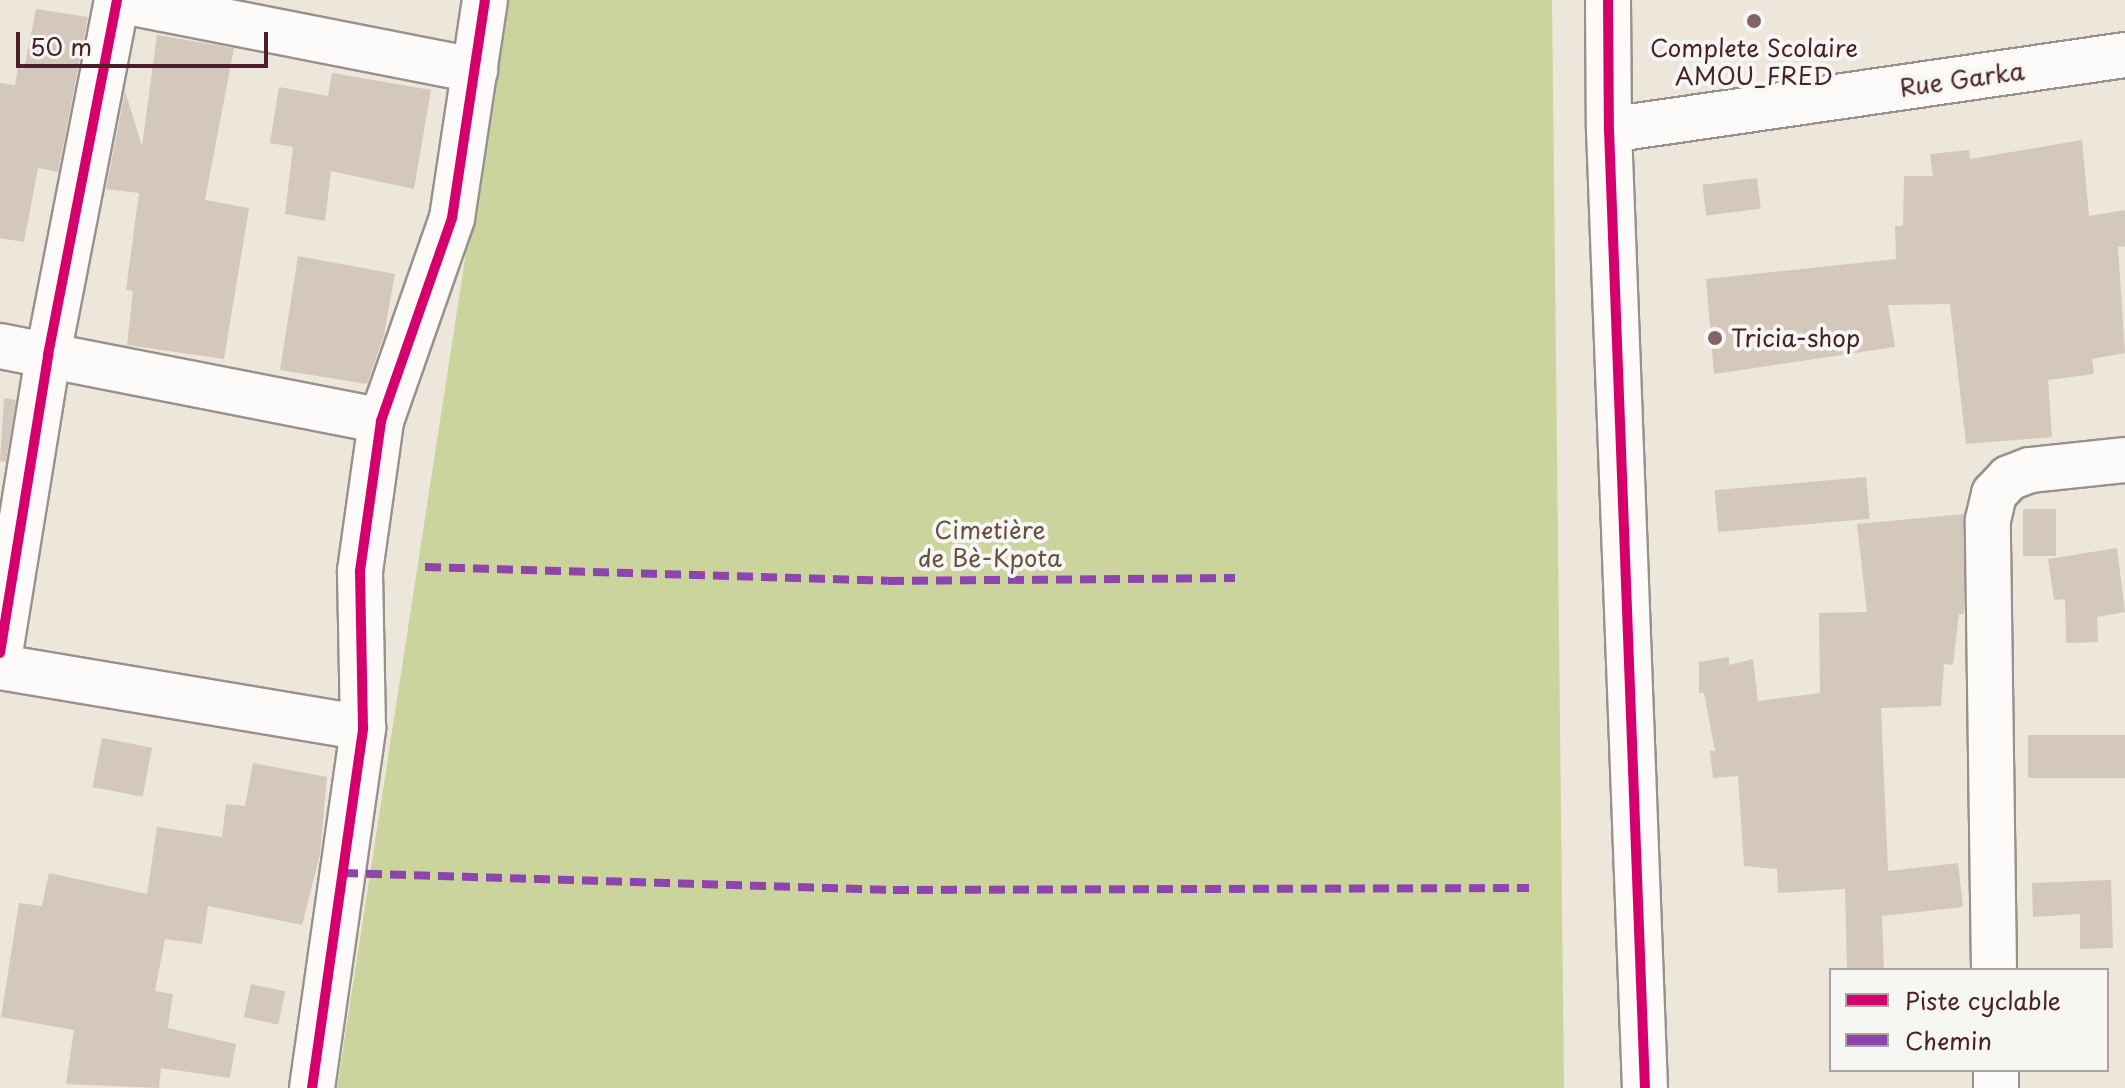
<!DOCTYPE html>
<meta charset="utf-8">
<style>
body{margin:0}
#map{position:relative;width:2125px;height:1088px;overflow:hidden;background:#ece6db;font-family:"Playpen Sans",sans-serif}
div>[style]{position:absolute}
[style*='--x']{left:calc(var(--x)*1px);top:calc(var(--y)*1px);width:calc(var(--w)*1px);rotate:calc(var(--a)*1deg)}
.green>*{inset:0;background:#cbd49d}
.building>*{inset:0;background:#d4c8bd;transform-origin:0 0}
.roads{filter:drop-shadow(2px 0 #9a908c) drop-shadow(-2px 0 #9a908c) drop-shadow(0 2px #9a908c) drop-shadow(0 -2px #9a908c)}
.minor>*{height:44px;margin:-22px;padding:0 22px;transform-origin:22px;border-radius:22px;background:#fcfbfa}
.quiet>*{height:8px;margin-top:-4px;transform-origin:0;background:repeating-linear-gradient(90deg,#8e44ad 0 16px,transparent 0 24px)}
.cycleway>*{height:10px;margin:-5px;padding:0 5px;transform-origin:5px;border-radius:5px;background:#d6006c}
.dots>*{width:22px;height:22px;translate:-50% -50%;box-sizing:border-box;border:4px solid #f6f6f2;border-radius:50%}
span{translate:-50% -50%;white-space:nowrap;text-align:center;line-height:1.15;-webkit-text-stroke:8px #f6f6f2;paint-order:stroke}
.poi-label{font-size:24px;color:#4a1f2b}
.left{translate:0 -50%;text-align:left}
.street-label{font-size:24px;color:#4a1f2b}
.park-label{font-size:24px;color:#69513e}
.legend{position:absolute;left:1829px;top:968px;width:280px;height:104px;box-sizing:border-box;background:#f6f6f2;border:2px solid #b1a0a2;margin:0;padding:10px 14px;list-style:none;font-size:24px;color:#4a1f2b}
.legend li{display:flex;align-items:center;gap:16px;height:40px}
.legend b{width:40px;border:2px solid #b1a0a2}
.scale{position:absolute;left:16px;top:32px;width:252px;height:36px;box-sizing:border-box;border:4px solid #4a1f2b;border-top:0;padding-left:10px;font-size:24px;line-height:28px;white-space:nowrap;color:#4a1f2b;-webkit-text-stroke:6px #f6f6f2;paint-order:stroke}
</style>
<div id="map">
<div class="green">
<i style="clip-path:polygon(505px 0,1552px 0,1564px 1088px,337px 1088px)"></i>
</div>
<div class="building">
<i style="clip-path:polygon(36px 9px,88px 17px,58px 172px,38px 168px,24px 242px,0 238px,0 83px,15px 85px,18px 68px,24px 69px)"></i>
<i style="clip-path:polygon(157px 35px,234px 48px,205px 200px,249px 208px,224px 359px,127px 345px,133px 291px,126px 290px,139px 193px,106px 189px,125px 91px,142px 146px)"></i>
<i style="clip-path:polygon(332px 73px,431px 90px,414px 189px,331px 171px,325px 221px,285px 214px,293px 147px,270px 143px,279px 87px,328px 96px)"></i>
<i style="clip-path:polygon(2082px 140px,2089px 216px,2125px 210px,2125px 246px,2118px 247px,2125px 353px,2092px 359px,2094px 374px,2048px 380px,2052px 437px,1966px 444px,1950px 304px,1888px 305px,1895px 347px,1714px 374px,1706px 279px,1896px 259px,1895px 226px,1903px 226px,1904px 176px,1933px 176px,1930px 154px,1969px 150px,1970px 159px)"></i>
<i style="left:1757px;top:178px;width:31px;height:55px;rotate:83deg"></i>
<i style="clip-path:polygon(298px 256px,395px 274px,384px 335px,367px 384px,280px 370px)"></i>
<i style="clip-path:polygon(4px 398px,16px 400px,6px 462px,0 461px)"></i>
<i style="left:1866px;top:477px;width:42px;height:152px;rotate:85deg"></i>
<i style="left:2023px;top:509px;width:33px;height:47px"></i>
<i style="clip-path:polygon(1964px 514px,1964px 614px,1959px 614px,1953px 665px,1944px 664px,1941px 706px,1881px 708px,1888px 871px,1958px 863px,1963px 907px,1882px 916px,1884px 970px,1847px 970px,1845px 889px,1778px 893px,1777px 869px,1744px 866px,1738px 776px,1713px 778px,1710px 751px,1715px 751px,1704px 693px,1699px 693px,1699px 662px,1729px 657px,1729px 665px,1753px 659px,1758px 701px,1820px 693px,1819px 613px,1867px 612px,1857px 524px)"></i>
<i style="clip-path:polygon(2117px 548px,2125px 612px,2097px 617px,2098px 642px,2066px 643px,2065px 599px,2054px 600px,2048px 559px)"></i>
<i style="left:2125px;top:735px;width:43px;height:97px;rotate:90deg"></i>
<i style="left:102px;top:738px;width:51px;height:50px;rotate:11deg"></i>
<i style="clip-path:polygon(253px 763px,327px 777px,320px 854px,302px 925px,208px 906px,202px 944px,165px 939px,155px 991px,173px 994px,168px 1028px,236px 1044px,230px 1078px,161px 1068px,159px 1088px,66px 1084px,74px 1030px,1px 1017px,19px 903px,42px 906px,49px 873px,147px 894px,157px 827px,222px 837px,226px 804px,245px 806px)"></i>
<i style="clip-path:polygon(2111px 880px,2113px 948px,2080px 949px,2080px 914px,2033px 917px,2032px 883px)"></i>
<i style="left:251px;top:984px;width:35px;height:34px;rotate:12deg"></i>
</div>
<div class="roads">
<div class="minor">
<i style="--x:117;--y:0;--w:365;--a:11.1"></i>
<i style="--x:1608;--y:0;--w:130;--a:89.6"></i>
<i style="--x:1609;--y:130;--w:959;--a:87.85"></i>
<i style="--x:1609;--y:130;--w:521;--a:-8.27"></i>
<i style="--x:0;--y:346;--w:388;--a:11.1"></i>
<i style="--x:0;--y:653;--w:302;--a:-80.8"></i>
<i style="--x:48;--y:355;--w:362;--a:-79"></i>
<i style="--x:0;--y:667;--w:368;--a:9.5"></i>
<i style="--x:1994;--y:970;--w:450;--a:-90.8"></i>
<i style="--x:1988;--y:520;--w:27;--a:-77"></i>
<i style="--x:1994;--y:494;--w:22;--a:-47"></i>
<i style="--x:2009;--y:478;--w:22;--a:-21"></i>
<i style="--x:2030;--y:470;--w:96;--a:-6"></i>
<i style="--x:1996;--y:1070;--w:18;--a:90"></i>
<i style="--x:312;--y:1088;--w:364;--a:-81.9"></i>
<i style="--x:363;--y:728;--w:157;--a:-91.1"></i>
<i style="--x:360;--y:571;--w:151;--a:-82"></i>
<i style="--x:381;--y:421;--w:215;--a:-70.7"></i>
<i style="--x:452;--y:218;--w:220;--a:-81.4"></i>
</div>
</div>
<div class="quiet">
<i style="--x:425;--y:567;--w:463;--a:1.7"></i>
<i style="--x:888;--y:581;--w:347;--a:-0.5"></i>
<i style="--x:342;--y:873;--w:551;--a:1.77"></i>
<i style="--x:893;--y:890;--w:636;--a:-0.18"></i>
</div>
<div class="cycleway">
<i style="--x:1608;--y:0;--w:130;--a:89.6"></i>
<i style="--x:1609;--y:130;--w:959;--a:87.85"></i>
<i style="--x:0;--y:653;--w:302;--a:-80.8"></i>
<i style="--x:48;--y:355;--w:362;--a:-79"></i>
<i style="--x:312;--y:1088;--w:364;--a:-81.9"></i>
<i style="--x:363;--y:728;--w:157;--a:-91.1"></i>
<i style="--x:360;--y:571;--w:151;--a:-82"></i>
<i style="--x:381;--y:421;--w:215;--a:-70.7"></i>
<i style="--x:452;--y:218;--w:220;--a:-81.4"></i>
</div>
<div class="dots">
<i style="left:1754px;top:21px;background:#836569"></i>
<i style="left:1715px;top:338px;background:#836569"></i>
</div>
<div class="poi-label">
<span style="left:1754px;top:62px">Complete Scolaire<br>AMOU_FRED</span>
<span class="left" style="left:1731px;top:338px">Tricia-shop</span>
</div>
<div class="street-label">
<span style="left:1962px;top:79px;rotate:-8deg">Rue Garka</span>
</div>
<div class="park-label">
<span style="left:990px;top:544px">Cimetière<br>de Bè-Kpota</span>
</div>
<ul class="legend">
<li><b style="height:10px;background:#d6006c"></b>Piste cyclable</li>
<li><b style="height:10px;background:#8e44ad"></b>Chemin</li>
</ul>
<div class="scale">50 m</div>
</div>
